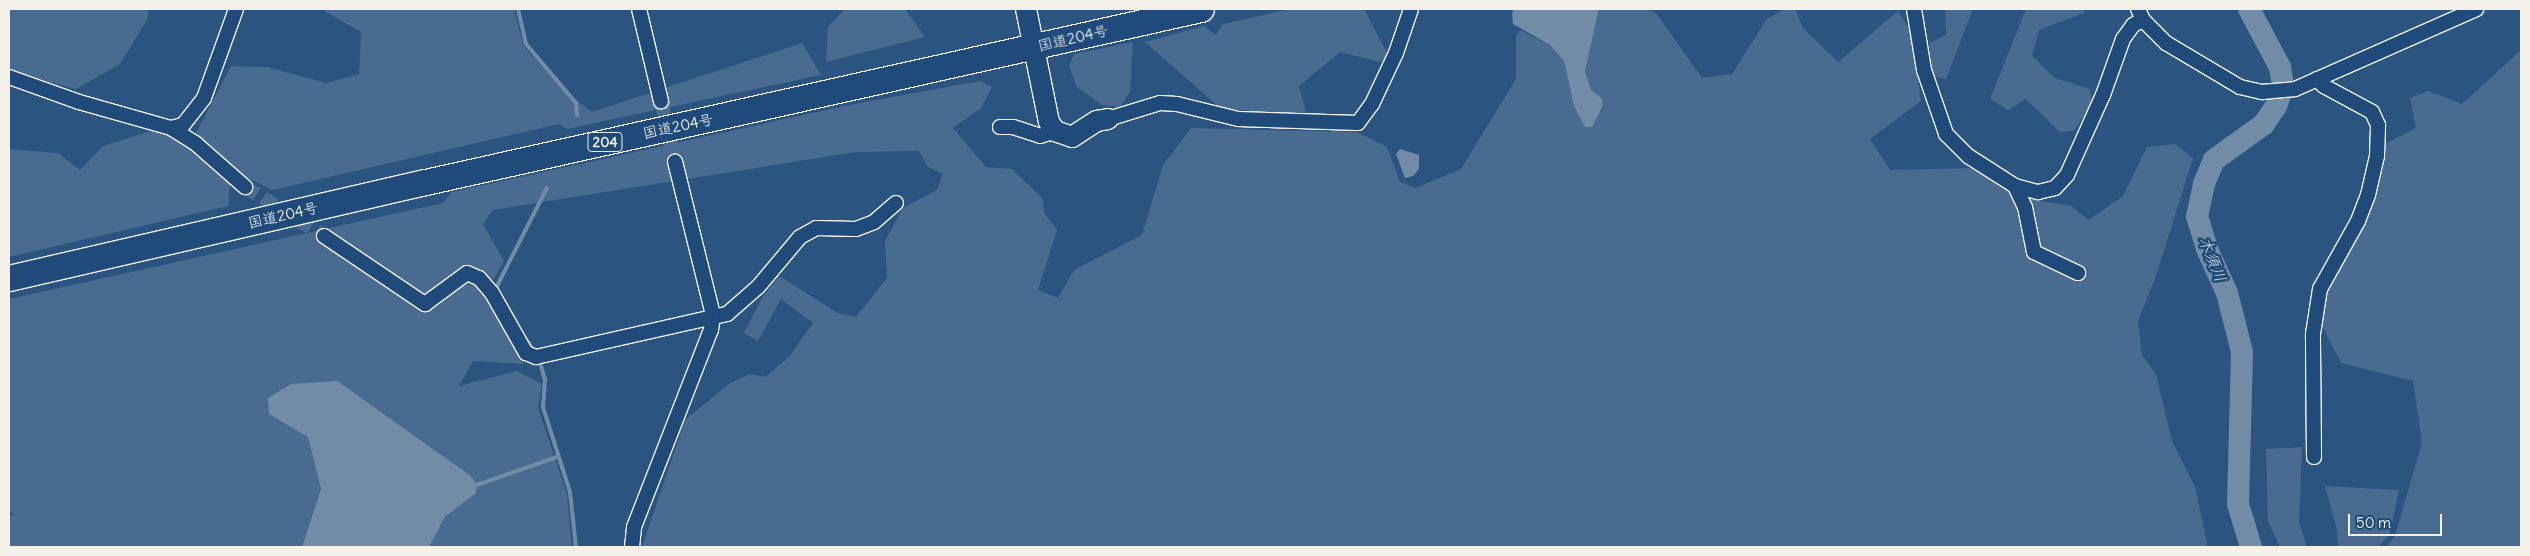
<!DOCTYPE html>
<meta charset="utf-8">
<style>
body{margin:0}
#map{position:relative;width:2530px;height:556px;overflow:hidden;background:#2c5481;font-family:Delius,"Klee One",sans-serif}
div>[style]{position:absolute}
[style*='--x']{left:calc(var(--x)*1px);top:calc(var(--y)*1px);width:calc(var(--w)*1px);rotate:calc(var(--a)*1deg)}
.green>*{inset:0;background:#496b90}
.water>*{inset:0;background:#738ca6}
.stream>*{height:4px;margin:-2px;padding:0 2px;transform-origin:2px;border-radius:2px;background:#738ca6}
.river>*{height:22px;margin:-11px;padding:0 11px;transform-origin:11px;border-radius:11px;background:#738ca6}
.street-tunnel>*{height:14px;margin-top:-7px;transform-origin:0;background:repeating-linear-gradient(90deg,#4a6c90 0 14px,transparent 0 21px)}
.roads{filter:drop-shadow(1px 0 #f4f1e8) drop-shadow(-1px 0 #f4f1e8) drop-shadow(0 1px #f4f1e8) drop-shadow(0 -1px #f4f1e8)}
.street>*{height:14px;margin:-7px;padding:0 7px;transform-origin:7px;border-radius:7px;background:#1f4a7a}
.secondary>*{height:20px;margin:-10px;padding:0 10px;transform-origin:10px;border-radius:10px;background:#1f4a7a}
.highway>*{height:25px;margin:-12.5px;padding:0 12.5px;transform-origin:12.5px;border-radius:12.5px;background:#1f4a7a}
span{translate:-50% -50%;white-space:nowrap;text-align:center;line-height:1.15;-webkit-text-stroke:5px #1f4a7a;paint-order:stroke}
.shield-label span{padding:1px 4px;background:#1f4a7a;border:1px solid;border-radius:4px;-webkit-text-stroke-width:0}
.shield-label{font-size:14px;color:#f4f1e8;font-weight:700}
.street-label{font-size:15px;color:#f4f1e8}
.water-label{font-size:16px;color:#dadddb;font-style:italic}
.frame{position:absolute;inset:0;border:10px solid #f4f1e8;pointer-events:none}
.scale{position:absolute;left:2348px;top:514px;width:94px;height:22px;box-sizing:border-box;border:2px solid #f4f1e8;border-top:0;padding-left:6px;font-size:15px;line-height:18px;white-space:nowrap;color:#f4f1e8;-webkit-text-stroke:4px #1f4a7a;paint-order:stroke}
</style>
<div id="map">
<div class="green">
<i style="clip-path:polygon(9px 9px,148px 9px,148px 18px,120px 64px,76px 89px,9px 71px)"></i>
<i style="clip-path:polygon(321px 9px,514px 9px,524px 47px,569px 95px,592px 112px,802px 43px,821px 75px,567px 129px,559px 124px,273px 190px,248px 178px,230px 186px,228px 206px,9px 257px,9px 149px,58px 153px,80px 170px,103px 146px,157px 129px,191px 143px,231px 66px,267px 67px,326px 83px,359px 74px,361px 32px)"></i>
<i style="clip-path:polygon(845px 9px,905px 9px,925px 37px,826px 62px,828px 27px)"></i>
<i style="clip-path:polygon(1290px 9px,1364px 9px,1388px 55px,1380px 62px,1340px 52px,1299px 86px,1307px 116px,1220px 108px,1145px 42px,1204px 26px,1216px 35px,1223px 24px)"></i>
<i style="clip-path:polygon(1599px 9px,1646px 9px,1656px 13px,1702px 78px,1732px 74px,1767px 19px,1785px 9px,1795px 9px,1803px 28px,1838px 62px,1898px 11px,1911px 32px,1921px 101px,1870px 139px,1890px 170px,1973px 168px,2018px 197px,2071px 206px,2089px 220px,2123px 196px,2147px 147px,2175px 144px,2193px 158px,2156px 276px,2138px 321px,2142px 355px,2156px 374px,2172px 441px,2195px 487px,2208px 547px,642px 547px,685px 420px,730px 383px,750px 374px,765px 377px,789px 357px,813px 323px,781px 299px,758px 341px,744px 333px,762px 298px,779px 276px,838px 313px,856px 317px,887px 278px,885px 241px,903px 208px,937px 190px,943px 174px,928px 167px,919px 151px,856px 152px,493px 210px,483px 224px,504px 261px,493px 280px,481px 271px,462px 271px,441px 284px,447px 297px,463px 283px,480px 285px,524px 364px,473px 361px,459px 386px,517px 371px,542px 384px,538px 408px,567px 494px,572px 547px,429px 547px,445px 517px,476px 493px,269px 414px,308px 436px,321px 489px,302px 547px,9px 547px,9px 516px,14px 515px,9px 510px,9px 299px,443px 203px,452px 192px,849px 105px,980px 81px,992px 87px,981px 108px,953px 128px,986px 167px,1012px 169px,1043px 199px,1044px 213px,1057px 230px,1038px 290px,1058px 298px,1074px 270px,1142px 235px,1163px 165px,1191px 128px,1357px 132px,1387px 147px,1400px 182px,1415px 188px,1461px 169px,1516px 79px,1516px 37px,1520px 30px,1550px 45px,1564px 61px,1574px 106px,1603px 105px,1602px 98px,1591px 90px,1585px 71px)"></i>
<i style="clip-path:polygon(1945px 9px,1973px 9px,1946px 79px,1933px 76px,1929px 43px,1946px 35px)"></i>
<i style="clip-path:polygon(2026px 9px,2085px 9px,2084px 13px,2039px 30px,2032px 56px,2055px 78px,2090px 89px,2092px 105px,2074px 131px,2060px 132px,2026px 99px,2008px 110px,1990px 99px)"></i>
<i style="clip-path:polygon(1133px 42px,1130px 92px,1120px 107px,1102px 105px,1077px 87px,1069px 66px,1074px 54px)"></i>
<i style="clip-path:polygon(2521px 50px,2521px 547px,2386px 547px,2395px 536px,2422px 442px,2413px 381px,2341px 363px,2321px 324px,2331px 279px,2383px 145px,2416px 128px,2410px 98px,2428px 91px,2462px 104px)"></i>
<i style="clip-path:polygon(2302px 447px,2299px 522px,2307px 547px,2280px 547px,2268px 521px,2266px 449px)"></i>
<i style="clip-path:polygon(2325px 486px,2399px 490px,2390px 534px,2378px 547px,2338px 547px,2337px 530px)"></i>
</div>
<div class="water">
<i style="clip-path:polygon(1515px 9px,1599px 9px,1585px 71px,1591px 90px,1602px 98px,1603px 105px,1592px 127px,1585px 127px,1574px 106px,1564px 61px,1550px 45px,1513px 24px,1512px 12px)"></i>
<i style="clip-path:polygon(1400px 149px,1419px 155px,1419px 169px,1413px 176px,1405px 178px,1396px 154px)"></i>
<i style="clip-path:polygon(337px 381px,471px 476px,477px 485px,476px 493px,445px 517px,429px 547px,302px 547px,321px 489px,308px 437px,269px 414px,268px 398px,291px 384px)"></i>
</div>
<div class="stream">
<i style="--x:518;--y:9;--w:36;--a:77"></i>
<i style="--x:526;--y:44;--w:77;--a:49.7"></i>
<i style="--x:576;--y:103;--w:12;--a:85"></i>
<i style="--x:498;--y:291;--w:4;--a:-124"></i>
<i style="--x:496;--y:288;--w:112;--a:-63"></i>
<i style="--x:525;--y:338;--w:11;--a:56"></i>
<i style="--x:541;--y:366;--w:15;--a:74"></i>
<i style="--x:545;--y:380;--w:27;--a:94"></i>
<i style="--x:543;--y:407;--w:89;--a:72.4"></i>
<i style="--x:570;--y:492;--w:55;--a:83.8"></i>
<i style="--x:477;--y:485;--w:85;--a:-19.3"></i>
</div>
<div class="river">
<i style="--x:2249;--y:9;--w:66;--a:61.9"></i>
<i style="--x:2280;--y:67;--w:19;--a:81"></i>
<i style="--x:2283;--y:86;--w:21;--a:109"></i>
<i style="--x:2276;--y:106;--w:22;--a:124"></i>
<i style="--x:2264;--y:124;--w:62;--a:144.2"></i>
<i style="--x:2214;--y:160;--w:26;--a:113"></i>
<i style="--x:2204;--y:184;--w:33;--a:102"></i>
<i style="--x:2197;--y:216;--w:34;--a:73"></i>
<i style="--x:2207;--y:249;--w:48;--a:65.6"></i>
<i style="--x:2227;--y:293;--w:61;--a:75.7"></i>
<i style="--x:2242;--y:352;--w:152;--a:91.5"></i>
<i style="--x:2238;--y:504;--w:45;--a:73.2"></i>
</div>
<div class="street-tunnel">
<i style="--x:661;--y:101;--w:63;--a:77.1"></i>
<i style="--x:245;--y:187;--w:93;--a:31.8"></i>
</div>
<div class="roads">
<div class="street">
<i style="--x:639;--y:9;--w:95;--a:76.6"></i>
<i style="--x:1914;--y:9;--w:62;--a:80.7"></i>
<i style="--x:1924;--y:70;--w:68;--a:71"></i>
<i style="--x:1946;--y:134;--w:31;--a:45"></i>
<i style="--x:1968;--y:156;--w:56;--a:32.6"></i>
<i style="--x:2015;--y:186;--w:24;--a:15"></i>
<i style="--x:2038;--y:192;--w:17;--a:-13"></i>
<i style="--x:2055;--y:188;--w:18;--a:-47"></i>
<i style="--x:2067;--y:175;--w:88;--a:-65.8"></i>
<i style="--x:2103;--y:95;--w:59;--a:-70.3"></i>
<i style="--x:2123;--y:39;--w:17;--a:-54"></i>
<i style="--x:2133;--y:25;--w:11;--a:-27"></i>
<i style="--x:2138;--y:9;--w:12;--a:66"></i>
<i style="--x:2143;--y:20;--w:33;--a:45"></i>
<i style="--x:2166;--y:43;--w:86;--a:30.7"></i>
<i style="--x:2240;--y:87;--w:23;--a:13"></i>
<i style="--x:2262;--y:92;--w:33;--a:-5"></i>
<i style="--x:2295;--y:89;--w:198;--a:-23.8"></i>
<i style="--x:9;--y:77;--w:74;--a:19.7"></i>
<i style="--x:79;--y:102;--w:96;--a:15.8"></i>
<i style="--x:171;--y:128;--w:28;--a:32"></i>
<i style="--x:195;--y:143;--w:67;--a:41.3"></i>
<i style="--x:1108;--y:119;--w:54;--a:-17.1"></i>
<i style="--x:1160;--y:103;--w:17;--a:3"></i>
<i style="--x:1177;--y:104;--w:63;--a:13.8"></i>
<i style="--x:1238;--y:119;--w:120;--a:1.9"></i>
<i style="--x:1358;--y:123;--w:24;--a:-54"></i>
<i style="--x:1372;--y:104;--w:56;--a:-64.8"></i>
<i style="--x:1396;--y:53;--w:46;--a:-71.2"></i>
<i style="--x:1000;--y:127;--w:13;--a:0"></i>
<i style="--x:1013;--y:127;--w:28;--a:18"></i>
<i style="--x:1040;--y:136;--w:16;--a:-18"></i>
<i style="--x:171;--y:128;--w:12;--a:-14"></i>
<i style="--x:183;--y:125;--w:34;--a:-52"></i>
<i style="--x:204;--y:98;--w:95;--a:-70.2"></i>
<i style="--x:2015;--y:186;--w:23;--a:65"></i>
<i style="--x:2025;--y:207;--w:46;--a:78.7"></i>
<i style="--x:2034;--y:252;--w:49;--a:25.5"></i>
<i style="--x:324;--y:236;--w:122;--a:34"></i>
<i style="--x:425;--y:304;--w:52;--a:-36.4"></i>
<i style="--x:467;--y:273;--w:13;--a:23"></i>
<i style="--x:479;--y:278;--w:20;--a:49"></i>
<i style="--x:492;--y:293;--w:69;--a:60.5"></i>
<i style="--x:526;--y:353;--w:11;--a:22"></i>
<i style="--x:536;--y:357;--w:196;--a:-12.7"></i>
<i style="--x:727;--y:314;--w:41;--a:-41.1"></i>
<i style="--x:758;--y:287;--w:65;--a:-50"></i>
<i style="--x:800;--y:237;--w:18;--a:-29"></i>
<i style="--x:816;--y:228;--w:40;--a:1.4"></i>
<i style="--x:856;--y:229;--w:19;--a:-21"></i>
<i style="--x:874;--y:222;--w:29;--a:-41"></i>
<i style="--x:2314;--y:457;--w:123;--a:-90.5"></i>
<i style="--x:2313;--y:334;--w:46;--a:-81.2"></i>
<i style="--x:2320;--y:289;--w:78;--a:-60.8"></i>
<i style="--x:2358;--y:221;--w:28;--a:-69"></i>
<i style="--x:2368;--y:195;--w:40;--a:-77"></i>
<i style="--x:2377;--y:156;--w:31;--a:-88"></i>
<i style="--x:2378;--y:125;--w:14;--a:-115"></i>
<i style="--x:2372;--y:112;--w:55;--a:-151.6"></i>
<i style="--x:2324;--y:86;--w:10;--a:-135"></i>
<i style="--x:632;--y:547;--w:20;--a:-84"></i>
<i style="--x:634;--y:527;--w:212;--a:-68.7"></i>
<i style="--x:711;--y:330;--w:15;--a:-82"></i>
<i style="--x:713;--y:315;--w:158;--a:-103.9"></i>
</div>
<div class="secondary">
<i style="--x:1026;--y:9;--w:115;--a:78.5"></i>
<i style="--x:1049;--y:122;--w:11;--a:56"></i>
<i style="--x:1055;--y:131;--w:18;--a:19"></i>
<i style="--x:1072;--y:137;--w:30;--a:-33"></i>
<i style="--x:1097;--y:121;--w:11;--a:-10"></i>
</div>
<div class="highway">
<i style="--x:9;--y:278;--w:423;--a:-13"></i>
<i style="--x:421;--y:183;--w:799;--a:-12.58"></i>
</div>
</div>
<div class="shield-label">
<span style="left:605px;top:142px">204</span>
</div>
<div class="street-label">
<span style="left:1073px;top:38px;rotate:-13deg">国道204号</span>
<span style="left:678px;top:126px;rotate:-12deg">国道204号</span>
<span style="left:283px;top:215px;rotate:-13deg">国道204号</span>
</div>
<div class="water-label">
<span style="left:2213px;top:259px;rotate:68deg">木須川</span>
</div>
<div class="frame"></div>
<div class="scale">50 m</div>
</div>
